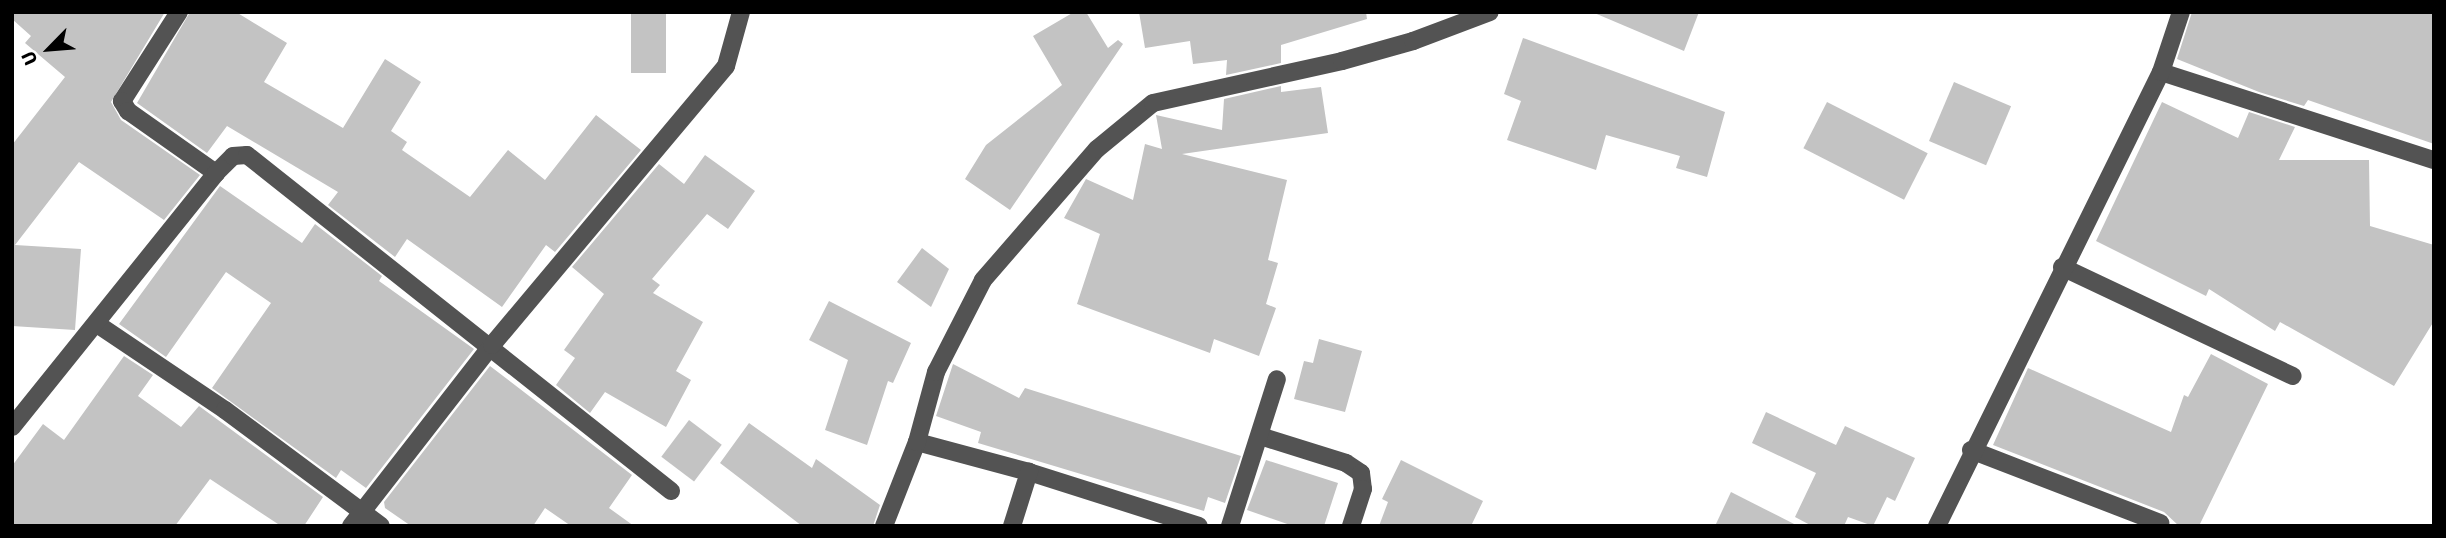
<!DOCTYPE html>
<style>
body{margin:0}
#map{position:relative;width:2446px;height:538px;overflow:hidden;background:#fff;font-family:Signika,sans-serif}
div>[style]{position:absolute}
[style*='--x']{left:calc(var(--x)*1px);top:calc(var(--y)*1px);width:calc(var(--w)*1px);rotate:calc(var(--a)*1deg)}
.building>*{inset:0;background:#c3c3c3;transform-origin:0 0}
.minor>*{height:18px;margin:-9px;padding:0 9px;transform-origin:9px;border-radius:9px;background:#535353}
span{translate:-50% -50%;white-space:nowrap;text-align:center;line-height:1.15;-webkit-text-stroke:5px #fff;paint-order:stroke}
.frame{position:absolute;inset:0;border:14px solid #000;pointer-events:none}
.north{position:absolute;left:14px;top:14px;width:70px;height:70px;-webkit-text-stroke:5px #fff;paint-order:stroke;rotate:245deg;font-size:19px;font-weight:700;line-height:28px;text-align:center;color:#000}
.north::after{content:'';display:block;margin:auto;width:24px;height:32px;background:#000;clip-path:polygon(50% 0,100% 100%,50% 72%,0 100%)}
</style>
<div id="map">
<div class="building">
<i style="clip-path:polygon(12px 12px,165px 12px,111px 102px,121px 120px,200px 175px,164px 220px,79px 162px,15px 245px,81px 249px,75px 330px,12px 326px,12px 145px,65px 77px,25px 43px,31px 36px,12px 19px)"></i>
<i style="clip-path:polygon(190px 12px,236px 12px,287px 43px,264px 82px,343px 128px,385px 59px,421px 82px,391px 131px,407px 142px,402px 150px,470px 197px,508px 150px,545px 180px,596px 115px,641px 150px,555px 252px,546px 245px,502px 307px,407px 239px,395px 257px,328px 205px,338px 192px,227px 126px,207px 153px,137px 103px)"></i>
<i style="left:631px;top:12px;width:35px;height:61px"></i>
<i style="clip-path:polygon(1074px 12px,1086px 12px,1108px 48px,1118px 40px,1123px 44px,1010px 210px,965px 179px,986px 145px,1062px 85px,1033px 36px)"></i>
<i style="clip-path:polygon(1139px 12px,1366px 12px,1367px 19px,1281px 45px,1281px 63px,1226px 75px,1227px 60px,1193px 64px,1190px 41px,1145px 48px)"></i>
<i style="clip-path:polygon(1592px 12px,1699px 12px,1684px 51px)"></i>
<i style="clip-path:polygon(2192px 12px,2434px 12px,2434px 144px,2308px 100px,2304px 106px,2259px 92px,2177px 59px)"></i>
<i style="clip-path:polygon(1523px 38px,1725px 112px,1707px 177px,1676px 168px,1680px 156px,1606px 135px,1596px 170px,1507px 140px,1521px 101px,1504px 94px)"></i>
<i style="left:1954px;top:82px;width:62px;height:64px;rotate:23deg"></i>
<i style="clip-path:polygon(1281px 86px,1281px 92px,1321px 87px,1328px 133px,1182px 154px,1287px 180px,1268px 260px,1278px 263px,1266px 304px,1276px 308px,1259px 356px,1214px 339px,1210px 353px,1077px 304px,1100px 234px,1064px 218px,1086px 179px,1133px 200px,1145px 144px,1162px 149px,1156px 115px,1222px 130px,1224px 99px)"></i>
<i style="left:1827px;top:102px;width:113px;height:52px;rotate:27deg"></i>
<i style="clip-path:polygon(2162px 102px,2238px 138px,2249px 112px,2295px 127px,2279px 160px,2369px 160px,2370px 226px,2434px 245px,2434px 321px,2394px 386px,2280px 322px,2275px 331px,2209px 289px,2206px 296px,2096px 241px)"></i>
<i style="clip-path:polygon(705px 155px,755px 191px,728px 229px,707px 214px,652px 279px,660px 285px,653px 293px,703px 322px,676px 371px,691px 380px,666px 427px,605px 392px,590px 413px,556px 385px,575px 358px,564px 350px,604px 294px,572px 267px,659px 164px,684px 184px)"></i>
<i style="clip-path:polygon(220px 186px,302px 243px,315px 224px,382px 276px,379px 281px,474px 349px,366px 488px,341px 470px,336px 478px,212px 388px,271px 303px,226px 272px,166px 357px,119px 324px)"></i>
<i style="clip-path:polygon(922px 248px,949px 269px,931px 307px,897px 282px)"></i>
<i style="clip-path:polygon(829px 301px,911px 343px,893px 383px,888px 381px,867px 445px,825px 430px,848px 360px,809px 340px)"></i>
<i style="clip-path:polygon(1319px 339px,1362px 351px,1345px 412px,1294px 399px,1304px 361px,1313px 363px)"></i>
<i style="clip-path:polygon(2211px 354px,2268px 384px,2199px 526px,2179px 526px,2164px 512px,1993px 445px,2028px 368px,2171px 432px,2184px 395px,2188px 397px)"></i>
<i style="clip-path:polygon(124px 356px,153px 375px,138px 396px,181px 427px,199px 406px,323px 497px,304px 526px,281px 526px,210px 479px,175px 526px,12px 526px,12px 466px,43px 424px,64px 440px)"></i>
<i style="clip-path:polygon(953px 364px,1019px 398px,1025px 388px,1241px 456px,1225px 503px,1208px 497px,1204px 511px,978px 443px,981px 432px,936px 416px)"></i>
<i style="clip-path:polygon(490px 366px,632px 475px,609px 508px,634px 526px,571px 526px,545px 508px,533px 526px,411px 526px,385px 508px,384px 502px)"></i>
<i style="clip-path:polygon(1766px 412px,1836px 445px,1845px 426px,1915px 458px,1895px 501px,1887px 497px,1873px 526px,1848px 517px,1844px 526px,1812px 526px,1795px 517px,1816px 473px,1752px 443px)"></i>
<i style="left:689px;top:420px;width:41px;height:46px;rotate:37deg"></i>
<i style="clip-path:polygon(749px 423px,812px 468px,816px 459px,880px 505px,873px 526px,802px 526px,720px 463px)"></i>
<i style="clip-path:polygon(1266px 460px,1338px 483px,1324px 526px,1293px 526px,1247px 510px)"></i>
<i style="clip-path:polygon(1401px 460px,1483px 501px,1471px 526px,1379px 526px,1388px 502px,1382px 499px)"></i>
<i style="clip-path:polygon(1731px 492px,1798px 526px,1715px 526px)"></i>
</div>
<div class="minor">
<i style="--x:179;--y:12;--w:106;--a:122.6"></i>
<i style="--x:122;--y:101;--w:12;--a:59"></i>
<i style="--x:128;--y:111;--w:108;--a:35.2"></i>
<i style="--x:2161;--y:72;--w:287;--a:17.9"></i>
<i style="--x:2062;--y:267;--w:255;--a:25.3"></i>
<i style="--x:97;--y:324;--w:154;--a:33.9"></i>
<i style="--x:225;--y:410;--w:194;--a:36.6"></i>
<i style="--x:12;--y:427;--w:326;--a:-51.2"></i>
<i style="--x:216;--y:173;--w:24;--a:-45"></i>
<i style="--x:233;--y:156;--w:14;--a:-4"></i>
<i style="--x:247;--y:155;--w:541;--a:38.4"></i>
<i style="--x:1260;--y:436;--w:90;--a:17.4"></i>
<i style="--x:1346;--y:463;--w:18;--a:34"></i>
<i style="--x:1361;--y:473;--w:16;--a:83"></i>
<i style="--x:1363;--y:489;--w:39;--a:108"></i>
<i style="--x:917;--y:442;--w:116;--a:15"></i>
<i style="--x:1029;--y:472;--w:178;--a:17.6"></i>
<i style="--x:1971;--y:450;--w:203;--a:21.1"></i>
<i style="--x:351;--y:526;--w:229;--a:-52.1"></i>
<i style="--x:492;--y:345;--w:364;--a:-50"></i>
<i style="--x:726;--y:66;--w:56;--a:-74.5"></i>
<i style="--x:884;--y:526;--w:90;--a:-68.6"></i>
<i style="--x:917;--y:442;--w:73;--a:-74.8"></i>
<i style="--x:936;--y:372;--w:103;--a:-62.9"></i>
<i style="--x:983;--y:280;--w:174;--a:-49"></i>
<i style="--x:1097;--y:149;--w:72;--a:-39.4"></i>
<i style="--x:1153;--y:103;--w:194;--a:-12.5"></i>
<i style="--x:1342;--y:61;--w:74;--a:-15.7"></i>
<i style="--x:1413;--y:41;--w:82;--a:-20.6"></i>
<i style="--x:1012;--y:526;--w:57;--a:-72.5"></i>
<i style="--x:1230;--y:526;--w:154;--a:-72.3"></i>
<i style="--x:1937;--y:526;--w:506;--a:-63.74"></i>
<i style="--x:2161;--y:72;--w:63;--a:-71.6"></i>
</div>
<div class="frame"></div>
<div class="north">U</div>
</div>
